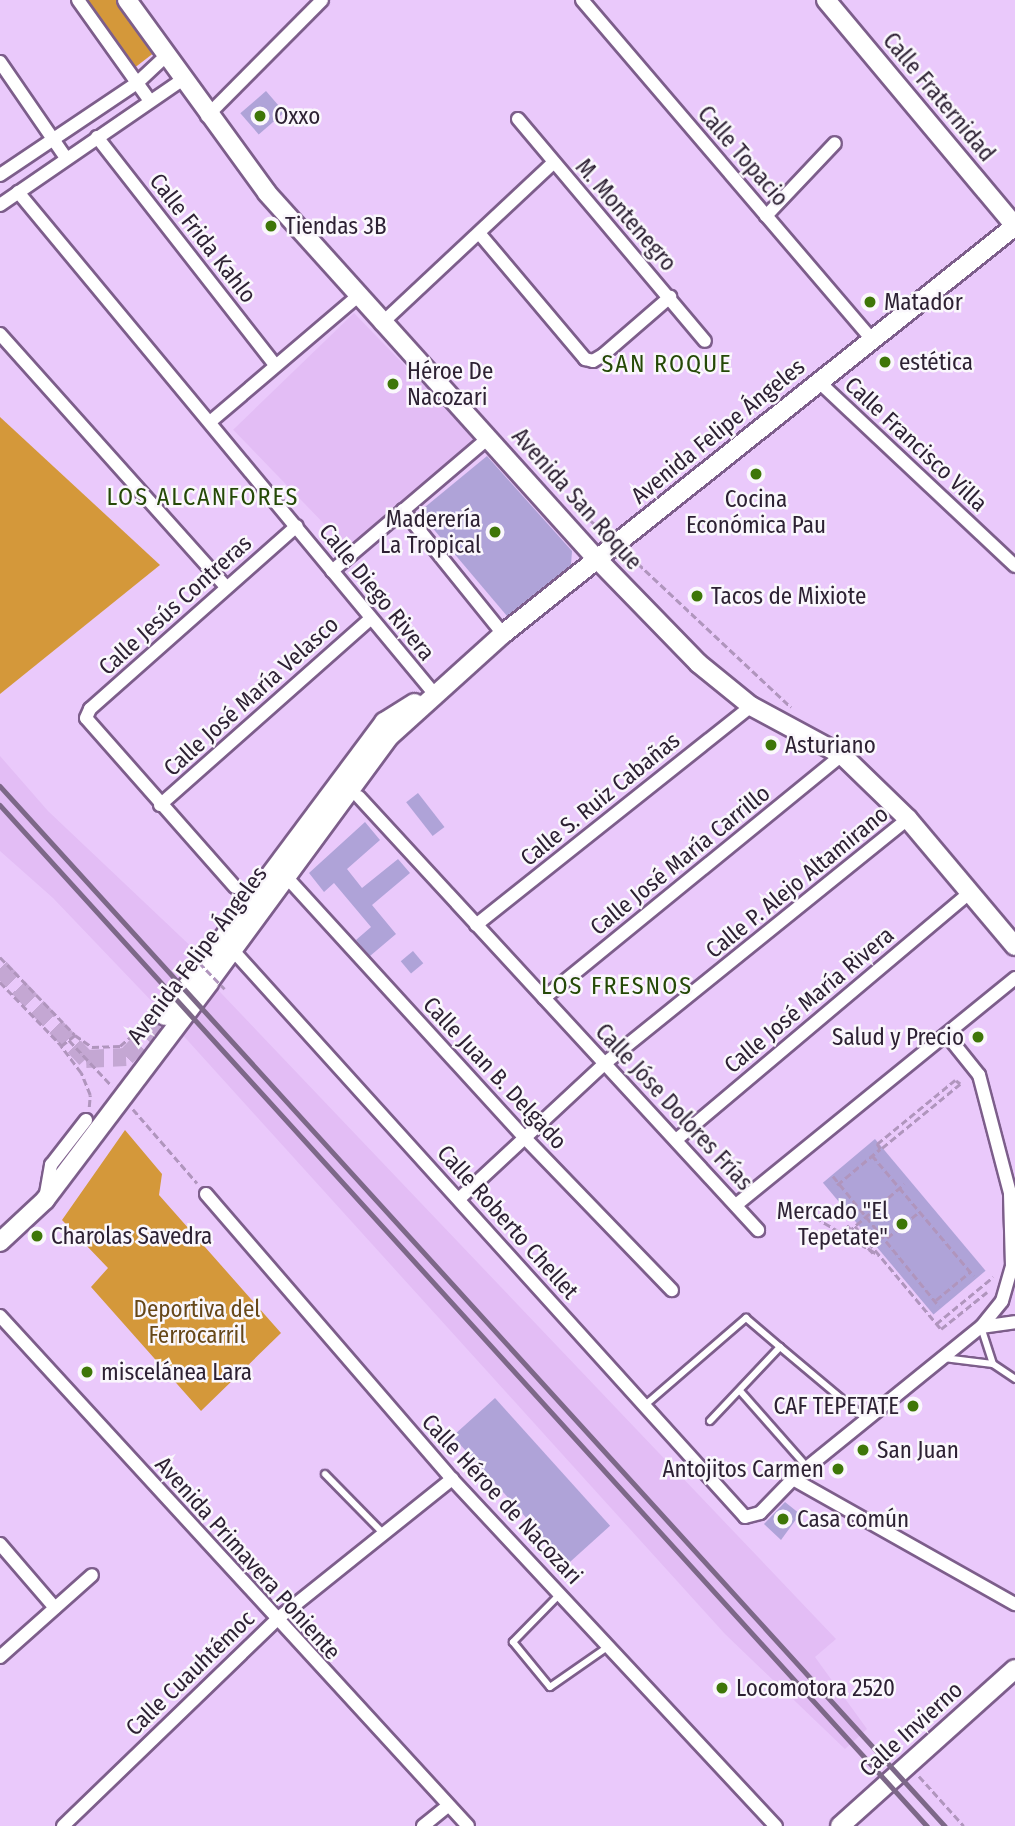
<!DOCTYPE html>
<meta charset="utf-8">
<style>
body{margin:0}
#map{position:relative;width:1015px;height:1826px;overflow:hidden;background:#eac9fb;font-family:"Fira Sans Condensed",sans-serif}
div>[style]{position:absolute}
[style*='--x']{left:calc(var(--x)*1px);top:calc(var(--y)*1px);width:calc(var(--w)*1px);rotate:calc(var(--a)*1deg)}
.built>*{inset:0;background:#e3bdf5;transform-origin:0 0}
.green>*{inset:0;background:#d4983a}
.building>*{inset:0;background:#afa3d8;transform-origin:0 0}
.secondary-tunnel>*{height:18px;margin-top:-9px;transform-origin:0;background:repeating-linear-gradient(90deg,#c4a7d3 0 18px,transparent 0 27px)}
.path>*{height:2.5px;margin-top:-1.25px;transform-origin:0;background:repeating-linear-gradient(90deg,#b095bd 0 7px,transparent 0 10.5px)}
.roads{filter:drop-shadow(2px 0 #7d5e8b) drop-shadow(-2px 0 #7d5e8b) drop-shadow(0 2px #7d5e8b) drop-shadow(0 -2px #7d5e8b)}
.lane>*{height:6px;margin:-3px;padding:0 3px;transform-origin:3px;border-radius:3px;background:#fff}
.street>*{height:12px;margin:-6px;padding:0 6px;transform-origin:6px;border-radius:6px;background:#fff}
.secondary>*{height:18px;margin:-9px;padding:0 9px;transform-origin:9px;border-radius:9px;background:#fff}
.rail>*{height:4.5px;margin:-2.25px;padding:0 2.25px;transform-origin:2.25px;border-radius:2.25px;background:#7d6888}
.path-bridge>*{height:2.5px;margin-top:-1.25px;transform-origin:0;background:repeating-linear-gradient(90deg,#b095bd 0 7px,transparent 0 10.5px)}
.dots>*{width:19px;height:19px;translate:-50% -50%;box-sizing:border-box;border:4px solid #faf7fc;border-radius:50%}
span{translate:-50% -50%;white-space:nowrap;text-align:center;line-height:1.15;-webkit-text-stroke:5px #faf7fc;paint-order:stroke}
.street-label{font-size:23px;color:#2d2133}
.poi-label{font-size:23px;color:#2d2133}
.left{translate:0 -50%;text-align:left}
.right{translate:-100% -50%;text-align:right}
.park-label{font-size:23px;color:#664718}
.neighbourhood-label{font-size:24px;color:#254907;letter-spacing:2px}
</style>
<div id="map">
<div class="built">
<i style="left:354px;top:313px;width:174px;height:168px;rotate:46deg"></i>
<i style="clip-path:polygon(0 756px,48px 811px,199px 954px,198px 966px,221px 993px,836px 1639px,815px 1657px,867px 1729px,845px 1749px,725px 1634px,161px 1011px,53px 898px,0 851px)"></i>
</div>
<div class="green">
<i style="clip-path:polygon(84px 0,119px 0,155px 52px,133px 69px)"></i>
<i style="clip-path:polygon(0 417px,160px 565px,0 694px)"></i>
<i style="clip-path:polygon(125px 1130px,162px 1174px,159px 1195px,281px 1333px,201px 1411px,91px 1287px,108px 1268px,62px 1220px)"></i>
</div>
<div class="building">
<i style="left:266px;top:91px;width:28px;height:34px;rotate:49deg"></i>
<i style="clip-path:polygon(487px 456px,572px 551px,571px 565px,507px 616px,419px 512px)"></i>
<i style="left:418px;top:793px;width:43px;height:15px;rotate:52deg"></i>
<i style="clip-path:polygon(365px 822px,380px 840px,347px 869px,362px 888px,398px 859px,410px 873px,372px 905px,396px 934px,370px 956px,356px 940px,371px 927px,334px 883px,324px 892px,309px 873px)"></i>
<i style="left:413px;top:951px;width:16px;height:16px;rotate:50deg"></i>
<i style="left:875px;top:1139px;width:172px;height:68px;rotate:50deg"></i>
<i style="left:495px;top:1398px;width:172px;height:57px;rotate:48deg"></i>
<i style="clip-path:polygon(785px 1502px,800px 1514px,781px 1540px,764px 1524px)"></i>
</div>
<div class="secondary-tunnel">
<i style="--x:0;--y:968;--w:125;--a:46.6"></i>
<i style="--x:86;--y:1059;--w:40;--a:-2.9"></i>
<i style="--x:126;--y:1057;--w:57;--a:-46.4"></i>
</div>
<div class="path">
<i style="--x:573;--y:505;--w:43;--a:41.2"></i>
<i style="--x:630;--y:556;--w:221;--a:43.2"></i>
<i style="--x:0;--y:957;--w:108;--a:46.1"></i>
<i style="--x:0;--y:982;--w:88;--a:45.9"></i>
<i style="--x:69;--y:1040;--w:63;--a:46.9"></i>
<i style="--x:89;--y:1107;--w:12;--a:-85"></i>
<i style="--x:90;--y:1095;--w:24;--a:-112"></i>
<i style="--x:81;--y:1073;--w:34;--a:-127"></i>
<i style="--x:61;--y:1046;--w:18;--a:-38"></i>
<i style="--x:75;--y:1035;--w:21;--a:35"></i>
<i style="--x:92;--y:1047;--w:28;--a:-2"></i>
<i style="--x:120;--y:1046;--w:40;--a:-41"></i>
<i style="--x:133;--y:1109;--w:98;--a:49.1"></i>
<i style="--x:882;--y:1148;--w:101;--a:-39.4"></i>
<i style="--x:960;--y:1084;--w:5;--a:-143"></i>
<i style="--x:872;--y:1155;--w:158;--a:49.9"></i>
<i style="--x:833;--y:1176;--w:168;--a:50.8"></i>
<i style="--x:837;--y:1185;--w:56;--a:-39.9"></i>
<i style="--x:880;--y:1149;--w:6;--a:-121"></i>
<i style="--x:877;--y:1144;--w:101;--a:-39.4"></i>
<i style="--x:806;--y:1212;--w:85;--a:30.5"></i>
<i style="--x:847;--y:1225;--w:40;--a:47"></i>
<i style="--x:855;--y:1226;--w:134;--a:50.1"></i>
<i style="--x:941;--y:1329;--w:59;--a:-38.8"></i>
<i style="--x:848;--y:1232;--w:74;--a:-40.6"></i>
<i style="--x:887;--y:1238;--w:41;--a:-39.1"></i>
<i style="--x:936;--y:1300;--w:44;--a:-39.5"></i>
<i style="--x:936;--y:1324;--w:74;--a:-39.5"></i>
<i style="--x:919;--y:1776;--w:67;--a:48"></i>
</div>
<div class="roads">
<div class="lane">
<i style="--x:981;--y:1327;--w:39;--a:72"></i>
<i style="--x:944;--y:1358;--w:49;--a:7"></i>
<i style="--x:993;--y:1364;--w:27;--a:34"></i>
<i style="--x:741;--y:1392;--w:101;--a:48.6"></i>
<i style="--x:644;--y:1406;--w:135;--a:-40.8"></i>
<i style="--x:746;--y:1318;--w:45;--a:40.5"></i>
<i style="--x:710;--y:1421;--w:102;--a:-46.6"></i>
<i style="--x:780;--y:1347;--w:114;--a:40"></i>
<i style="--x:325;--y:1474;--w:84;--a:45.5"></i>
<i style="--x:559;--y:1595;--w:66;--a:134.4"></i>
<i style="--x:513;--y:1642;--w:58;--a:50.6"></i>
<i style="--x:550;--y:1687;--w:72;--a:-34.8"></i>
</div>
<div class="street">
<i style="--x:78;--y:0;--w:124;--a:54.5"></i>
<i style="--x:582;--y:0;--w:446;--a:49.5"></i>
<i style="--x:0;--y:62;--w:116;--a:55.5"></i>
<i style="--x:207;--y:116;--w:163;--a:-45.2"></i>
<i style="--x:518;--y:119;--w:290;--a:49.9"></i>
<i style="--x:97;--y:137;--w:289;--a:52"></i>
<i style="--x:0;--y:175;--w:165;--a:-33.9"></i>
<i style="--x:137;--y:83;--w:40;--a:-43"></i>
<i style="--x:18;--y:192;--w:648;--a:50.32"></i>
<i style="--x:0;--y:205;--w:221;--a:-34.5"></i>
<i style="--x:766;--y:216;--w:100;--a:-46.6"></i>
<i style="--x:479;--y:233;--w:165;--a:49.9"></i>
<i style="--x:585;--y:359;--w:8;--a:14"></i>
<i style="--x:593;--y:361;--w:12;--a:-31"></i>
<i style="--x:603;--y:355;--w:89;--a:-40.9"></i>
<i style="--x:381;--y:324;--w:236;--a:-43.1"></i>
<i style="--x:0;--y:334;--w:339;--a:48.2"></i>
<i style="--x:818;--y:381;--w:270;--a:43.2"></i>
<i style="--x:210;--y:422;--w:193;--a:-40.4"></i>
<i style="--x:403;--y:510;--w:159;--a:51.1"></i>
<i style="--x:332;--y:571;--w:205;--a:-40.4"></i>
<i style="--x:359;--y:797;--w:589;--a:47.34"></i>
<i style="--x:160;--y:805;--w:281;--a:-41.5"></i>
<i style="--x:291;--y:882;--w:345;--a:47.6"></i>
<i style="--x:524;--y:1137;--w:213;--a:46"></i>
<i style="--x:235;--y:887;--w:225;--a:-131.4"></i>
<i style="--x:86;--y:718;--w:10;--a:-66"></i>
<i style="--x:90;--y:709;--w:276;--a:-41.5"></i>
<i style="--x:476;--y:925;--w:352;--a:-38.5"></i>
<i style="--x:238;--y:956;--w:756;--a:47.89"></i>
<i style="--x:745;--y:1517;--w:16;--a:-15"></i>
<i style="--x:760;--y:1513;--w:47;--a:-45.9"></i>
<i style="--x:793;--y:1479;--w:242;--a:-39"></i>
<i style="--x:981;--y:1327;--w:33;--a:-51"></i>
<i style="--x:1002;--y:1301;--w:36;--a:-74"></i>
<i style="--x:1012;--y:1266;--w:73;--a:-91.6"></i>
<i style="--x:1010;--y:1193;--w:122;--a:-104.7"></i>
<i style="--x:979;--y:1075;--w:51;--a:-128.7"></i>
<i style="--x:544;--y:998;--w:385;--a:-39.2"></i>
<i style="--x:676;--y:1140;--w:385;--a:-40.1"></i>
<i style="--x:206;--y:1194;--w:376;--a:49.2"></i>
<i style="--x:452;--y:1479;--w:475;--a:47"></i>
<i style="--x:460;--y:1198;--w:197;--a:-42.9"></i>
<i style="--x:604;--y:1064;--w:390;--a:-38.9"></i>
<i style="--x:45;--y:1199;--w:35;--a:-80"></i>
<i style="--x:51;--y:1165;--w:57;--a:-52.1"></i>
<i style="--x:736;--y:1205;--w:360;--a:-39.1"></i>
<i style="--x:0;--y:1316;--w:692;--a:47.46"></i>
<i style="--x:981;--y:1327;--w:34;--a:-8"></i>
<i style="--x:793;--y:1479;--w:255;--a:29.4"></i>
<i style="--x:0;--y:1544;--w:84;--a:49.3"></i>
<i style="--x:0;--y:1657;--w:123;--a:-41.7"></i>
<i style="--x:63;--y:1826;--w:296;--a:-44"></i>
<i style="--x:276;--y:1620;--w:226;--a:-38.7"></i>
<i style="--x:423;--y:1826;--w:32;--a:-39"></i>
</div>
<div class="secondary">
<i style="--x:127;--y:0;--w:238;--a:54"></i>
<i style="--x:267;--y:193;--w:494;--a:48"></i>
<i style="--x:598;--y:560;--w:144;--a:45.8"></i>
<i style="--x:698;--y:663;--w:68;--a:39.1"></i>
<i style="--x:751;--y:706;--w:103;--a:28.3"></i>
<i style="--x:842;--y:755;--w:92;--a:44.1"></i>
<i style="--x:908;--y:819;--w:166;--a:49.9"></i>
<i style="--x:826;--y:0;--w:295;--a:50.1"></i>
<i style="--x:212;--y:978;--w:300;--a:-53.7"></i>
<i style="--x:390;--y:736;--w:152;--a:-42.1"></i>
<i style="--x:503;--y:634;--w:655;--a:-38.55"></i>
<i style="--x:165;--y:1016;--w:367;--a:-53.3"></i>
<i style="--x:384;--y:722;--w:36;--a:-32"></i>
<i style="--x:0;--y:1242;--w:62;--a:-43"></i>
<i style="--x:45;--y:1200;--w:273;--a:-52.9"></i>
<i style="--x:840;--y:1826;--w:235;--a:-41.9"></i>
</div>
</div>
<div class="rail">
<i style="--x:0;--y:786;--w:1405;--a:47.74"></i>
<i style="--x:0;--y:805;--w:1379;--a:47.76"></i>
</div>
<div class="path-bridge">
<i style="--x:192;--y:955;--w:47;--a:45.9"></i>
</div>
<div class="dots">
<i style="left:260px;top:116px;background:#3e7608"></i>
<i style="left:271px;top:226px;background:#3e7608"></i>
<i style="left:870px;top:302px;background:#3e7608"></i>
<i style="left:885px;top:362px;background:#3e7608"></i>
<i style="left:393px;top:384px;background:#3e7608"></i>
<i style="left:756px;top:474px;background:#3e7608"></i>
<i style="left:495px;top:532px;background:#3e7608"></i>
<i style="left:697px;top:596px;background:#3e7608"></i>
<i style="left:771px;top:745px;background:#3e7608"></i>
<i style="left:978px;top:1037px;background:#3e7608"></i>
<i style="left:902px;top:1224px;background:#3e7608"></i>
<i style="left:37px;top:1236px;background:#3e7608"></i>
<i style="left:87px;top:1372px;background:#3e7608"></i>
<i style="left:913px;top:1406px;background:#3e7608"></i>
<i style="left:863px;top:1450px;background:#3e7608"></i>
<i style="left:838px;top:1469px;background:#3e7608"></i>
<i style="left:783px;top:1519px;background:#3e7608"></i>
<i style="left:722px;top:1688px;background:#3e7608"></i>
</div>
<div class="street-label">
<span style="left:939px;top:97px;rotate:50deg">Calle Fraternidad</span>
<span style="left:743px;top:156px;rotate:49deg">Calle Topacio</span>
<span style="left:626px;top:215px;rotate:49deg">M. Montenegro</span>
<span style="left:203px;top:238px;rotate:52deg">Calle Frida Kahlo</span>
<span style="left:718px;top:431px;rotate:-39deg">Avenida Felipe Ángeles</span>
<span style="left:916px;top:444px;rotate:43deg">Calle Francisco Villa</span>
<span style="left:577px;top:499px;rotate:48deg">Avenida San Roque</span>
<span style="left:377px;top:592px;rotate:51deg">Calle Diego Rivera</span>
<span style="left:175px;top:605px;rotate:-42deg">Calle Jesús Contreras</span>
<span style="left:251px;top:696px;rotate:-42deg">Calle José María Velasco</span>
<span style="left:600px;top:799px;rotate:-39deg">Calle S. Ruiz Cabañas</span>
<span style="left:680px;top:860px;rotate:-39deg">Calle José María Carrillo</span>
<span style="left:797px;top:882px;rotate:-39deg">Calle P. Alejo Altamirano</span>
<span style="left:197px;top:955px;rotate:-53deg">Avenida Felipe Ángeles</span>
<span style="left:809px;top:1000px;rotate:-40deg">Calle José María Rivera</span>
<span style="left:495px;top:1073px;rotate:47deg">Calle Juan B. Delgado</span>
<span style="left:674px;top:1107px;rotate:47deg">Calle Jóse Dolores Frías</span>
<span style="left:508px;top:1222px;rotate:48deg">Calle Roberto Chellet</span>
<span style="left:502px;top:1499px;rotate:47deg">Calle Héroe de Nacozari</span>
<span style="left:248px;top:1558px;rotate:48deg">Avenida Primavera Poniente</span>
<span style="left:190px;top:1673px;rotate:-44deg">Calle Cuauhtémoc</span>
<span style="left:911px;top:1729px;rotate:-42deg">Calle Invierno</span>
</div>
<div class="poi-label">
<span class="left" style="left:274px;top:116px">Oxxo</span>
<span class="left" style="left:285px;top:226px">Tiendas 3B</span>
<span class="left" style="left:884px;top:302px">Matador</span>
<span class="left" style="left:899px;top:362px">estética</span>
<span class="left" style="left:407px;top:384px">Héroe De<br>Nacozari</span>
<span style="left:756px;top:512px">Cocina<br>Económica Pau</span>
<span class="right" style="left:481px;top:532px">Maderería<br>La Tropical</span>
<span class="left" style="left:711px;top:596px">Tacos de Mixiote</span>
<span class="left" style="left:785px;top:745px">Asturiano</span>
<span class="right" style="left:964px;top:1037px">Salud y Precio</span>
<span class="right" style="left:888px;top:1224px">Mercado "El<br>Tepetate"</span>
<span class="left" style="left:51px;top:1236px">Charolas Savedra</span>
<span class="left" style="left:101px;top:1372px">miscelánea Lara</span>
<span class="right" style="left:899px;top:1406px">CAF TEPETATE</span>
<span class="left" style="left:877px;top:1450px">San Juan</span>
<span class="right" style="left:824px;top:1469px">Antojitos Carmen</span>
<span class="left" style="left:797px;top:1519px">Casa común</span>
<span class="left" style="left:736px;top:1688px">Locomotora 2520</span>
</div>
<div class="park-label">
<span style="left:197px;top:1322px">Deportiva del<br>Ferrocarril</span>
</div>
<div class="neighbourhood-label">
<span style="left:667px;top:365px">SAN ROQUE</span>
<span style="left:203px;top:498px">LOS ALCANFORES</span>
<span style="left:617px;top:987px">LOS FRESNOS</span>
</div>
</div>
